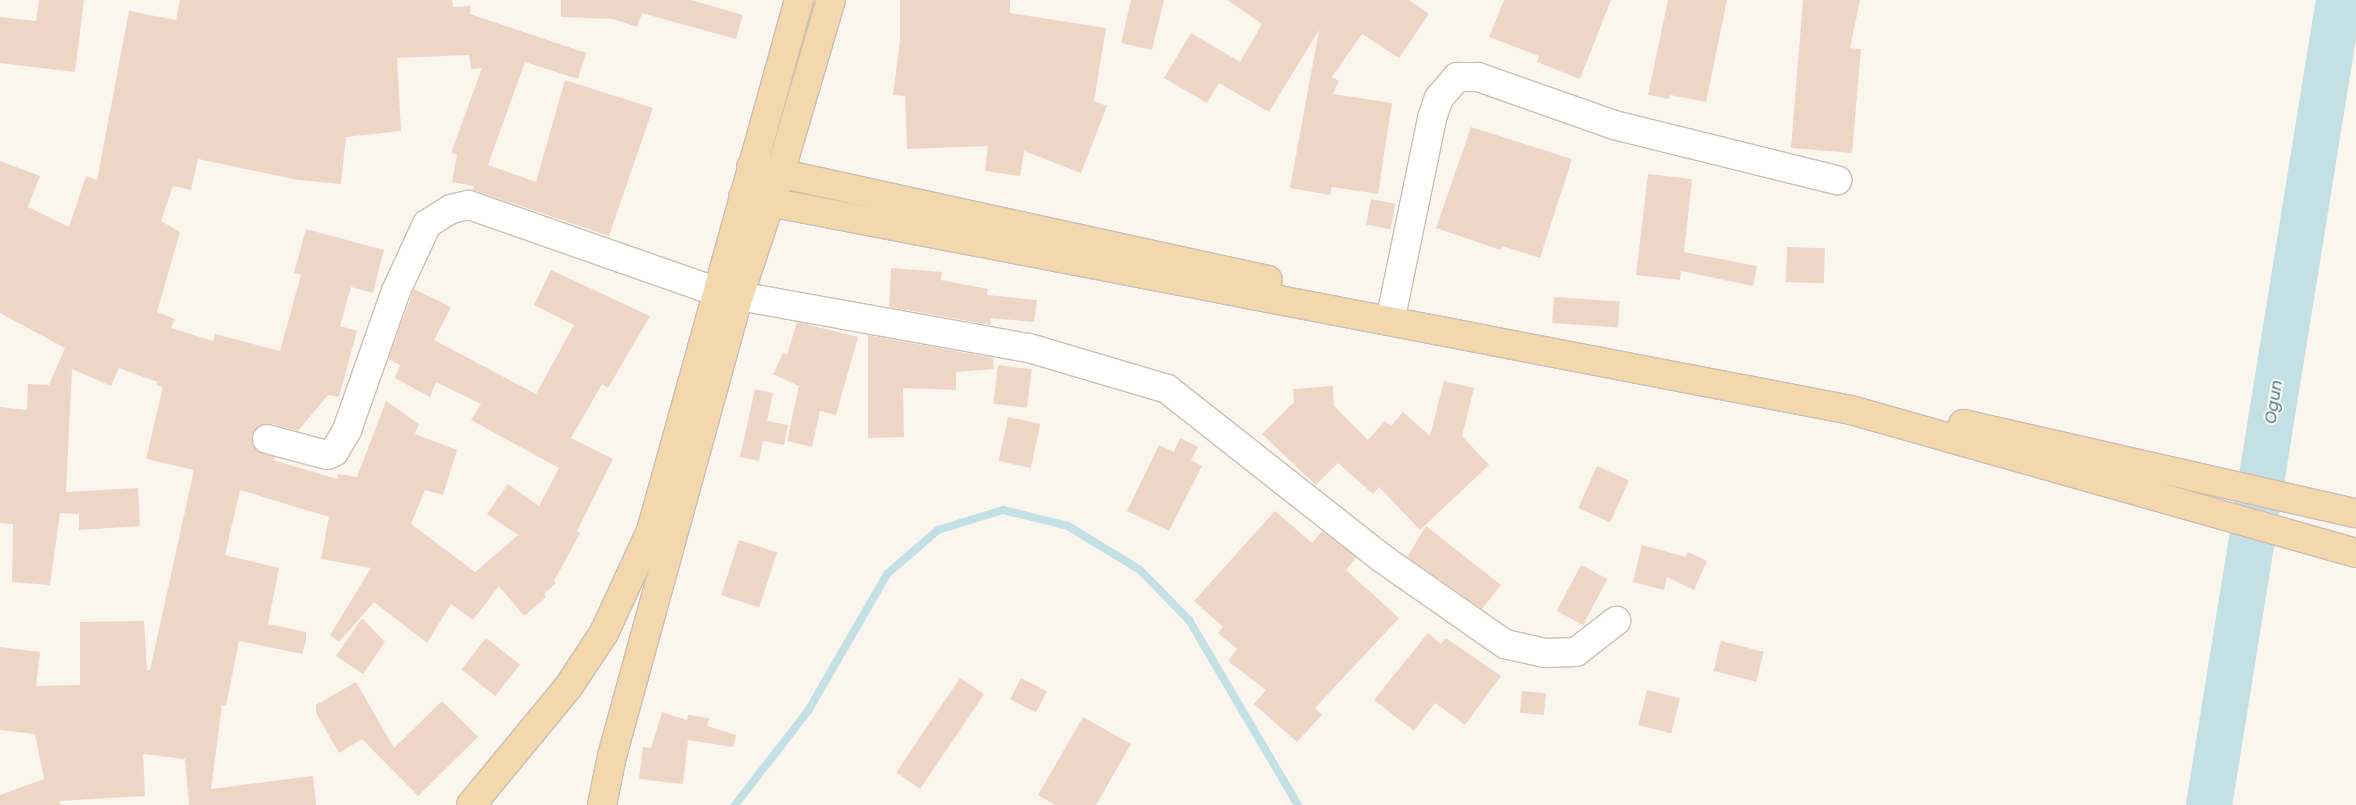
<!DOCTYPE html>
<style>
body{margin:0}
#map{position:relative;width:2356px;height:805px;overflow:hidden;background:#fbf6ed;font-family:Poppins,sans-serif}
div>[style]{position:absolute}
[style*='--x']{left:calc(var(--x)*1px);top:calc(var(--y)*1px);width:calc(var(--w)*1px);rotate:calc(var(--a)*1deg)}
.stream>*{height:8px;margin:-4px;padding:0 4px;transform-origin:4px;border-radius:4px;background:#c3e0e4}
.river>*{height:46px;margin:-23px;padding:0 23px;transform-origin:23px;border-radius:23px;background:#c3e0e4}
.building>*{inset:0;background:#eed6c7;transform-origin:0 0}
.roads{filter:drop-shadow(1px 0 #cdbeb3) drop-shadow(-1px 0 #cdbeb3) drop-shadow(0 1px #cdbeb3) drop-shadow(0 -1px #cdbeb3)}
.minor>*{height:28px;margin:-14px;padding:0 14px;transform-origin:14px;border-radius:14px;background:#fff}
.major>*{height:28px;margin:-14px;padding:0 14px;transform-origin:14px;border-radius:14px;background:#f3d8ad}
span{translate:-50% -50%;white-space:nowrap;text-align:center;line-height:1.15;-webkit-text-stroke:4px #fefaf4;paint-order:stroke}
.water-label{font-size:16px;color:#49777f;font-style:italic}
</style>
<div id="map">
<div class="stream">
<i style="--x:735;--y:805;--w:119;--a:-52.2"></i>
<i style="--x:808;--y:711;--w:158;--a:-60"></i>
<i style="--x:887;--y:574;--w:67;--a:-40.8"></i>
<i style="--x:938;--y:530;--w:68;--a:-17.1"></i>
<i style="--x:1003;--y:510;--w:67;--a:13.8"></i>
<i style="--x:1068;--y:526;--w:84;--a:31.4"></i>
<i style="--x:1140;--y:570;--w:70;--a:45.6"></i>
<i style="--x:1189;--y:620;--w:215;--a:59.5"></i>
</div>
<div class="river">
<i style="--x:2209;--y:805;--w:815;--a:-80.83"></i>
</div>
<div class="building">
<i style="clip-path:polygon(39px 0,84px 0,75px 72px,0 63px,0 17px,36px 21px)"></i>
<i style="clip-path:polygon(180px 0,452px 0,453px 7px,471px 6px,470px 14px,586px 53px,578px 79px,525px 62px,488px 165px,536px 182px,565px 80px,653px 108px,609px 236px,473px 190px,474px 186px,452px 182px,457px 155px,451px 153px,482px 68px,471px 69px,469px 55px,397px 58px,401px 131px,346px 137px,341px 184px,298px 180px,198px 159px,191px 190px,173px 186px,161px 221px,180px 232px,157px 312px,175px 319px,171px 328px,213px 341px,215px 334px,280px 351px,301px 275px,294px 273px,306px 229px,384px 250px,373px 293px,351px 287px,340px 326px,357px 331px,339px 397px,328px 395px,298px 431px,271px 424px,256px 428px,252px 435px,256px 450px,276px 457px,273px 460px,337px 479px,338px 474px,357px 477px,386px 401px,419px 424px,415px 434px,457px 450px,443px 495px,425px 490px,411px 524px,475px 572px,518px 535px,487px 514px,508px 484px,539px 506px,559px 468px,471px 420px,481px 404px,436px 382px,430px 397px,395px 378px,400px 365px,388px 359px,414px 289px,451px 307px,434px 340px,536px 394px,574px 325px,534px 305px,551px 270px,650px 316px,608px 388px,602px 384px,571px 438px,613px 459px,577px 531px,580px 533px,554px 581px,556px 583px,544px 594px,546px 597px,524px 616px,499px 586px,473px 620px,451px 604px,427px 643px,374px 602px,339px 642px,330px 635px,371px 568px,321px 559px,329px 517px,240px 490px,225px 555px,279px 568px,268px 624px,306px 632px,306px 641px,302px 654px,239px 641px,226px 706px,222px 705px,211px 789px,313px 776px,316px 805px,189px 805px,185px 759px,143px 754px,145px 796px,59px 801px,61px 805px,0 805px,0 795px,44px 779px,35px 734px,0 730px,0 647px,40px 652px,36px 686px,80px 685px,80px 622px,144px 621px,147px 670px,150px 670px,194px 470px,146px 459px,163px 387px,156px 385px,157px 382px,119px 368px,111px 386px,72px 369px,66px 492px,138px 488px,140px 526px,79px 530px,79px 514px,60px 513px,50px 585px,12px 582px,13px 524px,0 523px,0 407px,27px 410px,28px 384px,49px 385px,65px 348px,0 313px,0 161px,40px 176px,28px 207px,69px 227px,86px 176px,97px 180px,129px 11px,176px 20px)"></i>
<i style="clip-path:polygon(561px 0,691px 0,743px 15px,736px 39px,642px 13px,637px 27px,613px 19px,561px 17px)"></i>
<i style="clip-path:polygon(900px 0,1010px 0,1010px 13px,1106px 28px,1094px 101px,1107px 106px,1081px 173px,1024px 151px,1020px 176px,985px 171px,988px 146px,907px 149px,905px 96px,893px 95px,900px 41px)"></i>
<i style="clip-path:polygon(1131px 0,1164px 0,1152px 50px,1121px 43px)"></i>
<i style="clip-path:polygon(1227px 0,1409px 0,1429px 14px,1399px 58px,1362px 34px,1332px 77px,1339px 81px,1333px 94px,1392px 103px,1378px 194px,1332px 187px,1330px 195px,1290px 188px,1319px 30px,1269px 112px,1219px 83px,1207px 103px,1164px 78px,1191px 33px,1240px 62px,1262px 24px)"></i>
<i style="clip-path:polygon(1504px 0,1611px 0,1580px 79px,1537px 62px,1539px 56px,1489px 37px)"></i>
<i style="clip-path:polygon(1668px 0,1727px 0,1706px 102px,1670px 95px,1669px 99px,1648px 95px)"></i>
<i style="clip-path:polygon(1803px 0,1860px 0,1850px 48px,1861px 49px,1852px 153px,1791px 148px)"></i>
<i style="clip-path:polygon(1471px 127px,1572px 159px,1540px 258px,1502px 246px,1501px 250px,1436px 228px)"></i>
<i style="clip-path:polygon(1648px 174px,1692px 179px,1684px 252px,1757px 266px,1753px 286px,1681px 271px,1680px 280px,1636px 275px)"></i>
<i style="left:1371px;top:199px;width:25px;height:26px;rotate:11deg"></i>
<i style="left:1787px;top:247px;width:38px;height:35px;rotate:2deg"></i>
<i style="clip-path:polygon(891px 268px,942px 272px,941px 280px,988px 289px,987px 295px,1037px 300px,1034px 322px,990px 318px,991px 325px,889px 307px)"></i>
<i style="left:1554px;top:297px;width:66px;height:26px;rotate:4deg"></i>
<i style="clip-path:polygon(797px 322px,858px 337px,836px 415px,820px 411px,812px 447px,787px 441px,799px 386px,773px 374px,783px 353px,787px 355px)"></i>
<i style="clip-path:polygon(868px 335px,993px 358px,994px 369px,956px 372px,956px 390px,903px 388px,904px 437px,868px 438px)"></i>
<i style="left:998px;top:365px;width:34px;height:39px;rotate:7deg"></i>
<i style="clip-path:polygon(1444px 381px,1474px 388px,1462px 436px,1489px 465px,1420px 530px,1379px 487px,1373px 494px,1338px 463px,1316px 485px,1262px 434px,1294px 402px,1293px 389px,1333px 386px,1334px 406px,1368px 440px,1385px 421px,1391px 426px,1403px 412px,1430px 436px)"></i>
<i style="clip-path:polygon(755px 389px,773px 393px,767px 421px,788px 425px,784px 445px,763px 441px,759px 461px,740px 457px)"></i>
<i style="left:1008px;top:417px;width:33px;height:45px;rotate:12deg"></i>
<i style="clip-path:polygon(1180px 438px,1198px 447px,1191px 460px,1202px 466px,1169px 531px,1127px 511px,1159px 445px,1174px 452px)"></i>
<i style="left:1597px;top:466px;width:35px;height:46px;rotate:24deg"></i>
<i style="clip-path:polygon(1275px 511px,1312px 543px,1322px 531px,1356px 557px,1346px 570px,1399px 618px,1315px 708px,1322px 715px,1297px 742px,1254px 704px,1266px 690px,1228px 661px,1237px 649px,1218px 633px,1223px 627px,1194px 601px)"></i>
<i style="clip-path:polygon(1426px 526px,1501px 585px,1482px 609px,1407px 557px)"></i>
<i style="left:739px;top:540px;width:40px;height:58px;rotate:18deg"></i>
<i style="clip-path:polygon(1642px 545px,1686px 557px,1688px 552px,1707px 561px,1694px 590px,1667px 577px,1664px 590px,1633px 582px)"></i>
<i style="left:1581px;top:565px;width:30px;height:52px;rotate:28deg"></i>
<i style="clip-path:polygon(362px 618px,385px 642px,363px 674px,336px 656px)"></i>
<i style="clip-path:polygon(1428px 633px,1441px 644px,1446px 638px,1501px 676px,1465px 725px,1435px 703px,1414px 731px,1374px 700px)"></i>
<i style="left:486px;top:638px;width:43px;height:40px;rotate:38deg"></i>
<i style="left:1721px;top:641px;width:44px;height:31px;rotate:14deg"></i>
<i style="left:960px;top:678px;width:29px;height:114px;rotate:34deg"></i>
<i style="left:1021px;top:678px;width:29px;height:24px;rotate:27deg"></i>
<i style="clip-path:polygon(356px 682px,394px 748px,442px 701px,478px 737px,418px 796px,362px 739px,339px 753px,316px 713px,316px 705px)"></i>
<i style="left:1647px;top:690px;width:34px;height:36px;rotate:14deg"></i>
<i style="left:1522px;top:691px;width:24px;height:22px;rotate:5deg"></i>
<i style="clip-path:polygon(662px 712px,687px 720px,688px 715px,709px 718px,707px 726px,736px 735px,733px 747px,688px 740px,683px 784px,639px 779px,643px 747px,651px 748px)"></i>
<i style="clip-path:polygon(1083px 717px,1131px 744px,1096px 805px,1055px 805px,1038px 795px)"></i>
</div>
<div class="roads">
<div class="minor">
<i style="--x:739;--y:296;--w:295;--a:10.2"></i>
<i style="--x:1029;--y:348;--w:144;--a:16.5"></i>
<i style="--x:1167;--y:389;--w:275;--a:38.2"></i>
<i style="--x:1383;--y:559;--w:149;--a:34.9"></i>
<i style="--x:1505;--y:644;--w:41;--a:12.7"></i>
<i style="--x:1545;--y:653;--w:31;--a:-2"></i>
<i style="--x:1576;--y:652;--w:51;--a:-37.8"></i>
<i style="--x:1393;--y:307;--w:193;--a:-78.3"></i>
<i style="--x:1432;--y:118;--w:21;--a:-71"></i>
<i style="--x:1439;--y:98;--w:28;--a:-49"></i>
<i style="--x:1457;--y:77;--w:21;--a:0"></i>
<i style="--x:1478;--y:77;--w:144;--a:19.4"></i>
<i style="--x:1614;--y:125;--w:230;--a:13.9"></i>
<i style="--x:267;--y:439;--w:62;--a:14.9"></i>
<i style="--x:327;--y:455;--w:8;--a:-23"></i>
<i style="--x:334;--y:452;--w:26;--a:-59"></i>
<i style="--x:347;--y:430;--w:147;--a:-70.6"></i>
<i style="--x:396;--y:291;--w:74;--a:-65.2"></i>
<i style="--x:427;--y:224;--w:28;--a:-32"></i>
<i style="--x:451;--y:209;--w:18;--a:-13"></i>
<i style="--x:469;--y:205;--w:263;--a:19.3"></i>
</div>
<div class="major">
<i style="--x:751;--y:167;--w:529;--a:12.33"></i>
<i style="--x:743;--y:197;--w:1128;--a:10.88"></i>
<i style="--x:1851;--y:410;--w:525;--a:15.81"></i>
<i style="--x:1963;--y:424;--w:403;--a:12.8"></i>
<i style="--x:471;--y:805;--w:154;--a:-50.5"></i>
<i style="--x:569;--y:686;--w:64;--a:-56.6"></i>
<i style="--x:604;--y:633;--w:112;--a:-65.3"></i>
<i style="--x:651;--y:531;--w:551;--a:-74.43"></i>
<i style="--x:602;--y:805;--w:50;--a:-78.5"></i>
<i style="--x:612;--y:756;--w:477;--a:-74.6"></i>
<i style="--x:739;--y:296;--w:130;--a:-71.6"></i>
<i style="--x:780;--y:173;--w:180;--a:-73.6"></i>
</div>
</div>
<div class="water-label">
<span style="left:2274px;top:402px;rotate:-81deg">Ogun</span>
</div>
</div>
